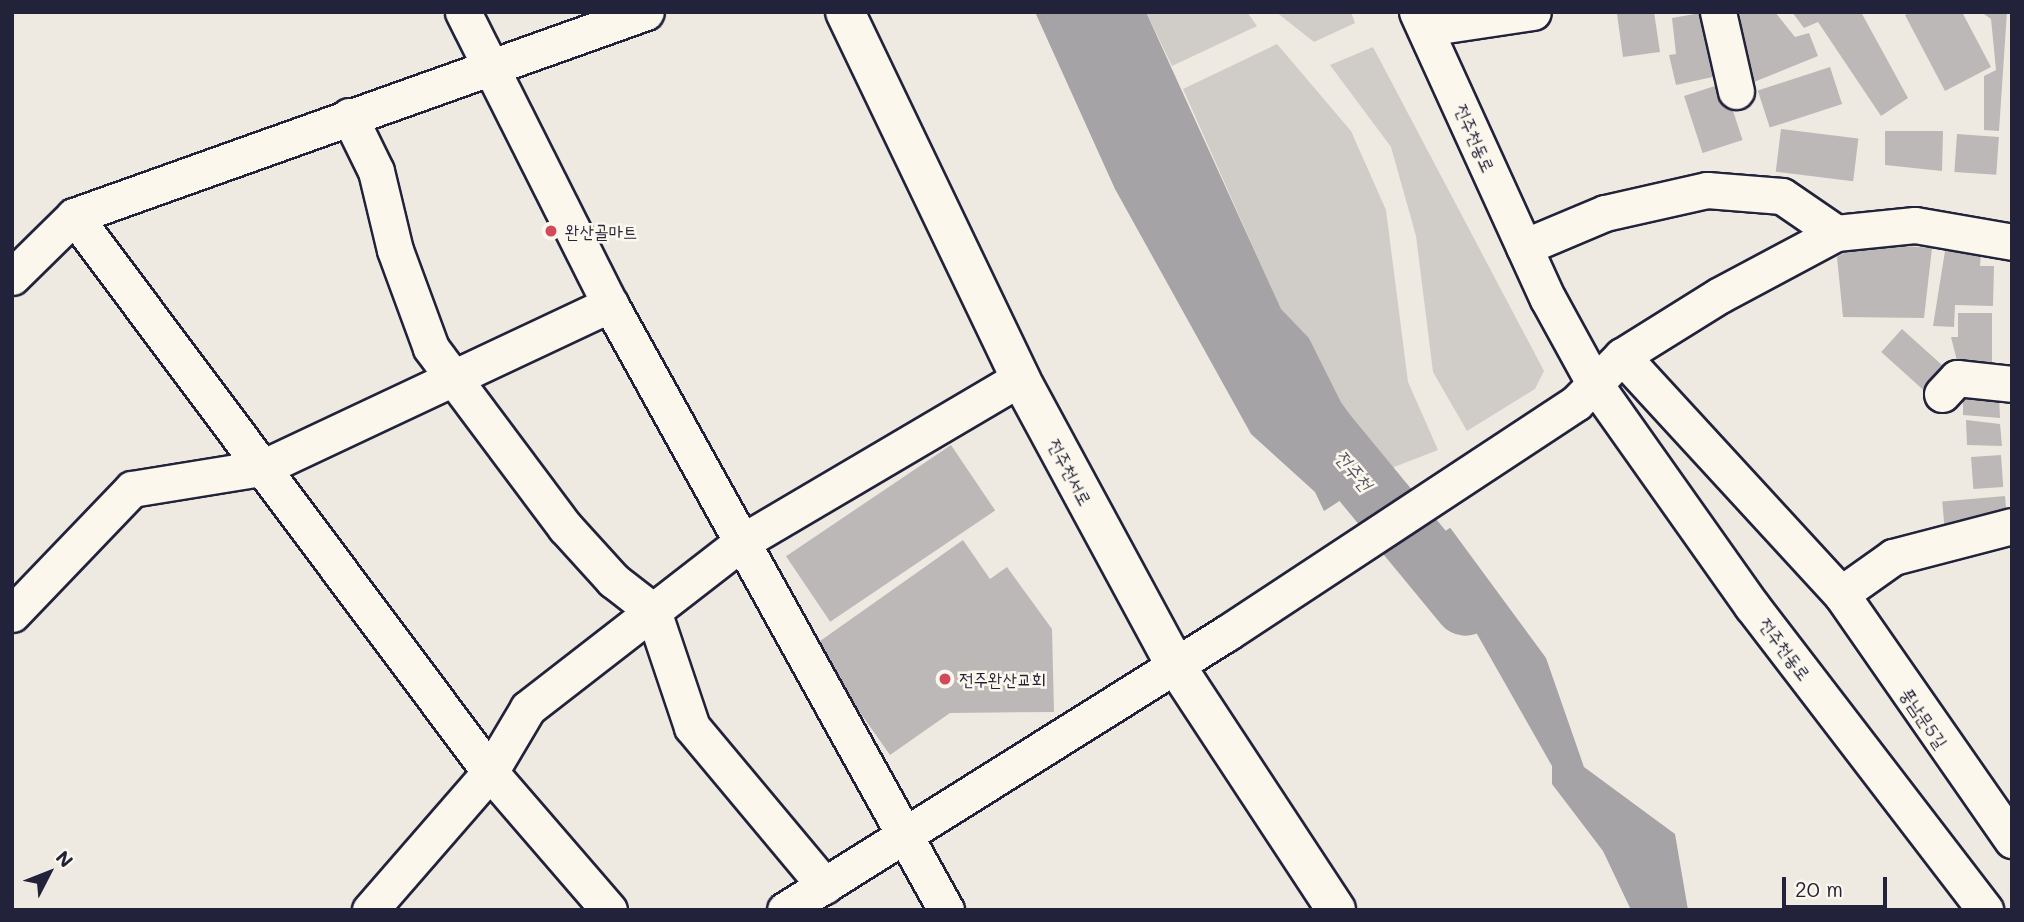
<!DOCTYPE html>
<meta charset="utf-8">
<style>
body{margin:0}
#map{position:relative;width:2024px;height:922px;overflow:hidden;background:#eeeae2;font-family:Mali,"Poor Story",sans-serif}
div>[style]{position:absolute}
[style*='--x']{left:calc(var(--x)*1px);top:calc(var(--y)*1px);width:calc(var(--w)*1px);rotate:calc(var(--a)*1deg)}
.green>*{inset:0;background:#d0cdc9}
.water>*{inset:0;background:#a6a3a7}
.pier>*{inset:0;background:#eeeae2}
.river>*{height:63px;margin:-31.5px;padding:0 31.5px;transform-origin:31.5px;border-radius:31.5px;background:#a6a3a7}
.building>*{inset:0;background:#bcb8b8;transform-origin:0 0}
.roads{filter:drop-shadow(2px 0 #22223b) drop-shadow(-2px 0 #22223b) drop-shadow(0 2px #22223b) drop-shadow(0 -2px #22223b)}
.minor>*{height:35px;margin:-17.5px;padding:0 17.5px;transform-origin:17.5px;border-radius:17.5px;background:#fbf7ec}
.tertiary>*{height:38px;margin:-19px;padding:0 19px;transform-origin:19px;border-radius:19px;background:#fbf7ec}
.dots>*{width:19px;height:19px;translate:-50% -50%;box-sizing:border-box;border:4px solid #fbf7ec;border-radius:50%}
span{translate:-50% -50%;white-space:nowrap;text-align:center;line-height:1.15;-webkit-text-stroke:5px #fbf7ec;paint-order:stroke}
.street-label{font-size:18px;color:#22223b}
.poi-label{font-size:18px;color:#22223b}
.left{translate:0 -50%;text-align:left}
.water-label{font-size:19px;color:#575666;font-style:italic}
.frame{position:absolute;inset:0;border:14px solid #22223b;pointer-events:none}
.north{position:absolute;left:14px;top:838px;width:70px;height:70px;-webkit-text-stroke:5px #fbf7ec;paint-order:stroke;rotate:48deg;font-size:19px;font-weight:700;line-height:28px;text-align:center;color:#22223b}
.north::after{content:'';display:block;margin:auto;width:24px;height:32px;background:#22223b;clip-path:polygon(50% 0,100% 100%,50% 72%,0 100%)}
.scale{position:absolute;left:1782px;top:877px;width:105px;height:32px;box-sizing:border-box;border:4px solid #22223b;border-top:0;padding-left:9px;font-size:21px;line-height:24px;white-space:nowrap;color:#22223b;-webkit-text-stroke:5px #fbf7ec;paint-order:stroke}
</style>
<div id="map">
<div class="green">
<i style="clip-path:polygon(1146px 12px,1247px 12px,1257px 26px,1172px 66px)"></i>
<i style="clip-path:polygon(1276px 12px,1351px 12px,1355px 23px,1314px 42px)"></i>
<i style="clip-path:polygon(1277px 44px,1351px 131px,1386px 210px,1408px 382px,1438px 450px,1389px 469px,1341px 402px,1309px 338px,1281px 310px,1183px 89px)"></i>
<i style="clip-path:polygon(1373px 47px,1544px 371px,1535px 389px,1467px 431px,1433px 372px,1416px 236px,1391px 147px,1330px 65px)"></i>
</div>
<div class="water">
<i style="clip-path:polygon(1035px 12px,1146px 12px,1281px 309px,1309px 338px,1341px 402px,1389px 469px,1324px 511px,1315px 492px,1251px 434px,1115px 189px)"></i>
<i style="clip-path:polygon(1443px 518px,1546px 658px,1584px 767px,1675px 834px,1688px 910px,1631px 910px,1603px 851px,1552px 784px,1552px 766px,1477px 634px,1428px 581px,1388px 552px)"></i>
</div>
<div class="pier">
<i style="clip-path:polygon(1442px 515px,1453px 526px,1396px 562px,1385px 553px)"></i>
</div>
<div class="river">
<i style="--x:1311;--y:417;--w:242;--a:50.5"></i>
</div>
<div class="building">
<i style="clip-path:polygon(1630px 12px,1654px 12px,1660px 52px,1623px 57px,1617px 14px)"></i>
<i style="clip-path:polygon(1706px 12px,1722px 75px,1676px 85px,1669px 55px,1676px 54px,1672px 18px)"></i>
<i style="clip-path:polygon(1740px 12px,1775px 12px,1795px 37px,1809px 33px,1818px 56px,1754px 82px,1742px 56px)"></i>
<i style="clip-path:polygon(1792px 12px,1861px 12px,1908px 98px,1881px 116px,1818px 22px,1804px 28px)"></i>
<i style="clip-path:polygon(1911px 12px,1962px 12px,1991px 67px,1945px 91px,1905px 15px)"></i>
<i style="clip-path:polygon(1981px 12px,2007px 12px,1999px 131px,1984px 130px,1984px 76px,1996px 70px,1991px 19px)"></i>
<i style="left:1830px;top:67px;width:39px;height:76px;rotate:72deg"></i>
<i style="left:1724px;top:83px;width:60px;height:42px;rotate:72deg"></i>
<i style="left:1781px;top:129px;width:78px;height:43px;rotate:7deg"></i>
<i style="clip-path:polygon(1885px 131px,1943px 131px,1942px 171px,1885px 165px)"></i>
<i style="left:1957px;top:134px;width:42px;height:38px;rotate:4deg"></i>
<i style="clip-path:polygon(1862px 243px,1932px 248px,1924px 318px,1843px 317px,1837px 257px)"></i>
<i style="clip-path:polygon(1945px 251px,1981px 253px,1980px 266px,1994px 266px,1993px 306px,1955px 305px,1954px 327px,1933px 326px)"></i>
<i style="clip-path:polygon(1958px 313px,1992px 313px,1992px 369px,1959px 369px,1951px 337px,1958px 337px)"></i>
<i style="left:1902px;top:329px;width:66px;height:31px;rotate:42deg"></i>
<i style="clip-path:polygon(1963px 390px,1999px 394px,2000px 418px,1963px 415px)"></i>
<i style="clip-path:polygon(1966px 420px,2000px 424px,2002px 446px,1967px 445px)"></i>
<i style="left:951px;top:445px;width:79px;height:199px;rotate:56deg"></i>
<i style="left:2001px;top:455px;width:32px;height:30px;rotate:86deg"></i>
<i style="left:2005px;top:496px;width:23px;height:63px;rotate:85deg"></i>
<i style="clip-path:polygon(963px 540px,990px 579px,1007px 567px,1052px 629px,1054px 712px,950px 713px,890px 755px,813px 646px)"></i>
</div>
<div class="roads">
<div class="minor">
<i style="--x:463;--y:12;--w:327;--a:63.3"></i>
<i style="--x:610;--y:304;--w:693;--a:60.99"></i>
<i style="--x:1417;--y:12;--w:315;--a:65.5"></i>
<i style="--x:1548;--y:299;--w:96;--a:61.3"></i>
<i style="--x:1594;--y:383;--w:273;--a:54.7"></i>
<i style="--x:1752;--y:606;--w:383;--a:52.5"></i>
<i style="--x:1718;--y:12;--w:81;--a:77.2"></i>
<i style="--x:1426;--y:28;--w:108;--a:-8.5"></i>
<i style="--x:349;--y:116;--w:61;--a:63.9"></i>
<i style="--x:376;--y:171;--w:81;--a:76.5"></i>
<i style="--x:395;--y:250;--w:104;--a:69.8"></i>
<i style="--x:431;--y:348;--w:224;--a:53.2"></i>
<i style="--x:565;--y:527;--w:72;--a:47.8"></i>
<i style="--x:613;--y:580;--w:51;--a:37.8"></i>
<i style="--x:653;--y:611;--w:122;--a:71.4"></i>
<i style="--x:692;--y:727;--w:207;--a:50.1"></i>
<i style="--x:1524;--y:247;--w:88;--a:-22.8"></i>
<i style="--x:1605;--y:213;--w:105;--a:-12.7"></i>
<i style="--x:1707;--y:190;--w:75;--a:4.6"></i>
<i style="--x:1782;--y:196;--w:65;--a:34.4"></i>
<i style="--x:12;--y:277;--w:87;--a:-44.5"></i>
<i style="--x:1622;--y:356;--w:323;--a:47.4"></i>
<i style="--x:1841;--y:594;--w:300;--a:55.2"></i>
<i style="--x:1942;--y:394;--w:22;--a:-47"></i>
<i style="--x:1957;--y:378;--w:55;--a:6.2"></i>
<i style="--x:1841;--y:594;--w:64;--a:-35.4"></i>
<i style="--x:1893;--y:557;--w:123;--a:-14.6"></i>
<i style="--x:12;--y:614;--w:173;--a:-46.2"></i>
<i style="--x:132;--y:489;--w:132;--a:-9.2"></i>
<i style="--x:262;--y:468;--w:385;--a:-25.2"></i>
<i style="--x:370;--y:910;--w:183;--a:-49"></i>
<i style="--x:490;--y:772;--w:694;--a:-126.8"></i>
<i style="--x:74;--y:216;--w:607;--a:-19.63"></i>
<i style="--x:609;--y:910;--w:182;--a:-130.8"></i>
<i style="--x:490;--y:772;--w:74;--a:-59.3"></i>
<i style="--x:528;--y:708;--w:271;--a:-37.8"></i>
<i style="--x:742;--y:542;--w:323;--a:-30.5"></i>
<i style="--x:785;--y:910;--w:522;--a:-32.08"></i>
<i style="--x:1227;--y:633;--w:418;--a:-33.4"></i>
<i style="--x:1576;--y:403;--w:66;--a:-45.6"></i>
<i style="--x:1622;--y:356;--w:115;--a:-31.9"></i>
<i style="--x:1720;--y:295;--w:132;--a:-28.1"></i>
<i style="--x:1836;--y:233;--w:79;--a:-5.8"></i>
<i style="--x:1915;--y:225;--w:98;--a:9.9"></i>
</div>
<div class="tertiary">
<i style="--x:845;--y:12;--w:406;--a:64.4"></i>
<i style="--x:1020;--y:378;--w:324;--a:61.6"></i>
<i style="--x:1174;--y:663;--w:295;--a:56.7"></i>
</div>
</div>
<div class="dots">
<i style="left:551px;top:231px;background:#d1495b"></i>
<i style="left:945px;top:679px;background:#d1495b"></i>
</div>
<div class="street-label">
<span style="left:1475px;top:138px;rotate:66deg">전주천동로</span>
<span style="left:1070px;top:472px;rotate:62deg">전주천서로</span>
<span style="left:1785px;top:649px;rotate:53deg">전주천동로</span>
<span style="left:1924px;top:718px;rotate:56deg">풍남문5길</span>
</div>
<div class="poi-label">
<span class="left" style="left:565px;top:231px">완산골마트</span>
<span class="left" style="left:959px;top:679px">전주완산교회</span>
</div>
<div class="water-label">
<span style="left:1354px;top:470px;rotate:50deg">전주천</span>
</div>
<div class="frame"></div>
<div class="north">N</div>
<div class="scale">20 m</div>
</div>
